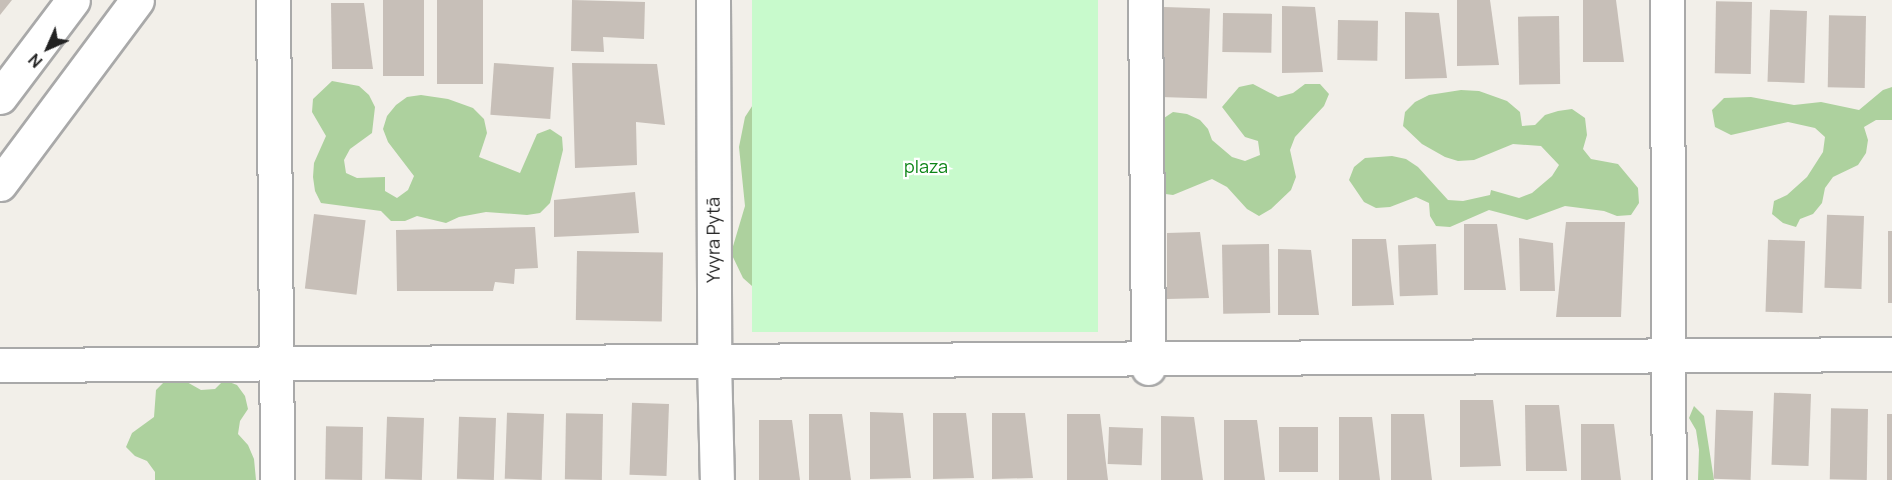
<!DOCTYPE html>
<meta charset="utf-8">
<style>
body{margin:0}
#map{position:relative;width:1892px;height:480px;overflow:hidden;background:#f2efe9;font-family:Manrope,sans-serif}
div>[style]{position:absolute}
[style*='--x']{left:calc(var(--x)*1px);top:calc(var(--y)*1px);width:calc(var(--w)*1px);rotate:calc(var(--a)*1deg)}
.forest>*{inset:0;background:#add19e}
.park>*{inset:0;background:#c8facc;transform-origin:0 0}
.building>*{inset:0;background:#c7bfb8;transform-origin:0 0}
.roads{filter:drop-shadow(2px 0 #a9a9a9) drop-shadow(-2px 0 #a9a9a9) drop-shadow(0 2px #a9a9a9) drop-shadow(0 -2px #a9a9a9)}
.minor>*{height:33px;margin:-16.5px;padding:0 16.5px;transform-origin:16.5px;border-radius:16.5px;background:#fff}
span{translate:-50% -50%;white-space:nowrap;text-align:center;line-height:1.15;-webkit-text-stroke:4.5px #fff;paint-order:stroke}
.park-label{font-size:18px;color:#0c8416}
.street-label{font-size:18px;color:#222}
.north{position:absolute;left:18px;top:18px;width:60px;height:60px;-webkit-text-stroke:4px #fff;paint-order:stroke;rotate:225deg;font-size:16px;font-weight:700;line-height:24px;text-align:center;color:#222}
.north::after{content:'';display:block;margin:auto;width:21px;height:27px;background:#222;clip-path:polygon(50% 0,100% 100%,50% 72%,0 100%)}
</style>
<div id="map">
<div class="forest">
<i style="clip-path:polygon(332px 81px,359px 86px,369px 95px,375px 107px,372px 133px,350px 149px,344px 160px,346px 173px,357px 178px,385px 177px,385px 191px,397px 198px,408px 190px,414px 176px,388px 142px,383px 129px,387px 116px,396px 105px,407px 97px,421px 95px,448px 99px,473px 108px,484px 119px,487px 133px,479px 157px,520px 173px,537px 134px,550px 129px,562px 137px,563px 150px,550px 203px,540px 213px,527px 215px,486px 212px,459px 217px,446px 223px,417px 216px,405px 221px,391px 221px,381px 211px,321px 203px,315px 191px,313px 177px,314px 163px,326px 136px,312px 112px,313px 99px)"></i>
<i style="clip-path:polygon(1253px 84px,1278px 97px,1293px 93px,1305px 84px,1320px 84px,1329px 94px,1324px 106px,1295px 137px,1290px 150px,1296px 177px,1291px 190px,1271px 209px,1259px 216px,1247px 209px,1227px 187px,1212px 179px,1173px 195px,1158px 193px,1138px 182px,1130px 168px,1134px 155px,1161px 120px,1173px 112px,1187px 114px,1200px 120px,1208px 129px,1212px 140px,1232px 157px,1245px 161px,1260px 155px,1258px 141px,1245px 137px,1222px 107px,1239px 87px)"></i>
<i style="clip-path:polygon(1892px 87px,1892px 120px,1876px 120px,1864px 127px,1868px 140px,1866px 153px,1858px 165px,1833px 177px,1825px 188px,1822px 203px,1813px 214px,1800px 219px,1796px 227px,1783px 223px,1772px 214px,1774px 201px,1787px 195px,1807px 177px,1823px 152px,1825px 137px,1815px 128px,1788px 122px,1731px 135px,1715px 127px,1712px 110px,1724px 98px,1751px 97px,1794px 105px,1821px 102px,1859px 110px,1883px 90px)"></i>
<i style="clip-path:polygon(1461px 90px,1479px 91px,1507px 101px,1520px 112px,1522px 126px,1535px 125px,1545px 115px,1558px 111px,1572px 109px,1585px 118px,1587px 135px,1583px 149px,1591px 159px,1618px 164px,1638px 188px,1639px 203px,1631px 215px,1617px 216px,1604px 211px,1565px 206px,1527px 220px,1489px 210px,1450px 227px,1436px 226px,1430px 216px,1429px 203px,1416px 197px,1390px 207px,1376px 208px,1364px 202px,1349px 180px,1354px 167px,1365px 158px,1392px 156px,1406px 159px,1418px 167px,1448px 200px,1463px 201px,1490px 195px,1491px 190px,1519px 198px,1532px 193px,1552px 176px,1559px 165px,1541px 146px,1513px 144px,1474px 160px,1458px 161px,1445px 157px,1422px 144px,1403px 126px,1405px 112px,1415px 102px,1429px 95px)"></i>
<i style="clip-path:polygon(760px 94px,766px 288px,752px 286px,743px 278px,731px 253px,745px 206px,739px 147px,745px 117px)"></i>
<i style="clip-path:polygon(178px 377px,201px 390px,215px 389px,224px 380px,237px 385px,245px 396px,248px 409px,240px 421px,238px 434px,248px 445px,254px 459px,256px 480px,155px 480px,155px 472px,147px 461px,135px 456px,126px 447px,132px 433px,154px 417px,156px 390px,165px 381px)"></i>
<i style="clip-path:polygon(1694px 406px,1704px 416px,1714px 480px,1698px 480px,1699px 450px,1696px 430px,1689px 418px)"></i>
</div>
<div class="park">
<i style="left:752px;top:0;width:346px;height:332px"></i>
</div>
<div class="building">
<i style="clip-path:polygon(0 0,12px 0,0 15px)"></i>
<i style="left:383px;top:0;width:41px;height:76px"></i>
<i style="left:437px;top:0;width:46px;height:84px"></i>
<i style="clip-path:polygon(572px 0,645px 2px,644px 39px,603px 37px,604px 52px,571px 51px)"></i>
<i style="clip-path:polygon(1457px 0,1490px 0,1499px 65px,1457px 66px)"></i>
<i style="clip-path:polygon(1583px 0,1616px 0,1624px 62px,1583px 62px)"></i>
<i style="left:1752px;top:2px;width:72px;height:36px;rotate:91deg"></i>
<i style="clip-path:polygon(331px 3px,364px 3px,373px 69px,332px 69px)"></i>
<i style="clip-path:polygon(1282px 6px,1315px 7px,1323px 72px,1282px 73px)"></i>
<i style="left:1164px;top:7px;width:46px;height:90px;rotate:2deg"></i>
<i style="left:1807px;top:11px;width:72px;height:37px;rotate:92deg"></i>
<i style="clip-path:polygon(1405px 12px,1439px 13px,1447px 78px,1405px 79px)"></i>
<i style="left:1223px;top:13px;width:49px;height:39px;rotate:1deg"></i>
<i style="left:1559px;top:16px;width:68px;height:41px;rotate:89deg"></i>
<i style="left:1866px;top:16px;width:72px;height:37px;rotate:91deg"></i>
<i style="left:1338px;top:20px;width:40px;height:40px;rotate:1deg"></i>
<i style="left:494px;top:63px;width:60px;height:52px;rotate:4deg"></i>
<i style="clip-path:polygon(572px 63px,657px 64px,665px 125px,636px 122px,637px 165px,575px 168px)"></i>
<i style="clip-path:polygon(635px 192px,639px 233px,554px 237px,554px 200px)"></i>
<i style="left:314px;top:214px;width:52px;height:75px;rotate:7deg"></i>
<i style="left:1864px;top:216px;width:73px;height:37px;rotate:92deg"></i>
<i style="clip-path:polygon(1566px 222px,1625px 222px,1621px 317px,1556px 317px)"></i>
<i style="clip-path:polygon(1464px 224px,1497px 224px,1506px 290px,1464px 290px)"></i>
<i style="clip-path:polygon(535px 227px,538px 268px,515px 269px,514px 284px,495px 282px,493px 291px,397px 291px,396px 230px)"></i>
<i style="left:1892px;top:231px;width:72px;height:4px;rotate:90deg"></i>
<i style="clip-path:polygon(1200px 232px,1209px 298px,1167px 299px,1167px 233px)"></i>
<i style="clip-path:polygon(1519px 238px,1553px 243px,1555px 291px,1520px 291px)"></i>
<i style="clip-path:polygon(1352px 239px,1386px 239px,1394px 305px,1352px 306px)"></i>
<i style="left:1805px;top:241px;width:72px;height:37px;rotate:92deg"></i>
<i style="left:1269px;top:244px;width:69px;height:47px;rotate:89deg"></i>
<i style="left:1436px;top:244px;width:51px;height:38px;rotate:88deg"></i>
<i style="clip-path:polygon(1278px 249px,1311px 250px,1319px 315px,1278px 315px)"></i>
<i style="left:577px;top:251px;width:86px;height:69px;rotate:1deg"></i>
<i style="left:1811px;top:394px;width:72px;height:37px;rotate:92deg"></i>
<i style="clip-path:polygon(1460px 400px,1493px 400px,1501px 466px,1460px 467px)"></i>
<i style="left:669px;top:404px;width:72px;height:37px;rotate:92deg"></i>
<i style="clip-path:polygon(1525px 405px,1559px 405px,1567px 471px,1526px 471px)"></i>
<i style="left:1868px;top:409px;width:71px;height:37px;rotate:91deg"></i>
<i style="left:1753px;top:411px;width:69px;height:37px;rotate:92deg"></i>
<i style="clip-path:polygon(870px 412px,903px 413px,911px 478px,870px 479px)"></i>
<i style="clip-path:polygon(933px 413px,966px 413px,974px 478px,933px 479px)"></i>
<i style="clip-path:polygon(992px 413px,1025px 413px,1033px 478px,992px 479px)"></i>
<i style="left:544px;top:414px;width:66px;height:37px;rotate:92deg"></i>
<i style="left:603px;top:414px;width:66px;height:37px;rotate:91deg"></i>
<i style="clip-path:polygon(809px 414px,842px 414px,851px 480px,809px 480px)"></i>
<i style="clip-path:polygon(1067px 414px,1100px 414px,1108px 480px,1067px 480px)"></i>
<i style="clip-path:polygon(1391px 414px,1424px 414px,1432px 480px,1391px 480px)"></i>
<i style="left:1887px;top:414px;width:5px;height:66px"></i>
<i style="clip-path:polygon(1161px 416px,1194px 417px,1203px 480px,1161px 480px)"></i>
<i style="clip-path:polygon(1339px 417px,1372px 417px,1380px 480px,1339px 480px)"></i>
<i style="left:424px;top:418px;width:62px;height:37px;rotate:92deg"></i>
<i style="left:496px;top:418px;width:62px;height:37px;rotate:92deg"></i>
<i style="clip-path:polygon(759px 420px,792px 420px,800px 480px,759px 480px)"></i>
<i style="clip-path:polygon(1224px 420px,1257px 420px,1265px 480px,1224px 480px)"></i>
<i style="clip-path:polygon(1581px 424px,1614px 424px,1621px 480px,1581px 480px)"></i>
<i style="left:363px;top:427px;width:53px;height:37px;rotate:91deg"></i>
<i style="left:1109px;top:427px;width:34px;height:37px;rotate:2deg"></i>
<i style="left:1279px;top:427px;width:39px;height:45px"></i>
</div>
<div class="roads">
<div class="minor">
<i style="--x:273;--y:0;--w:480;--a:89.5"></i>
<i style="--x:713;--y:0;--w:361;--a:89.8"></i>
<i style="--x:714;--y:361;--w:119;--a:88.6"></i>
<i style="--x:1145;--y:0;--w:368;--a:89.5"></i>
<i style="--x:1667;--y:0;--w:480;--a:89.8"></i>
<i style="--x:0;--y:97;--w:121;--a:-53"></i>
<i style="--x:0;--y:184;--w:229;--a:-53.3"></i>
<i style="--x:0;--y:365;--w:1892;--a:-0.33"></i>
</div>
</div>
<div class="park-label">
<span style="left:926px;top:166px">plaza</span>
</div>
<div class="street-label">
<span style="left:713px;top:240px;rotate:-90deg">Yvyra Pytã</span>
</div>
<div class="north">N</div>
</div>
